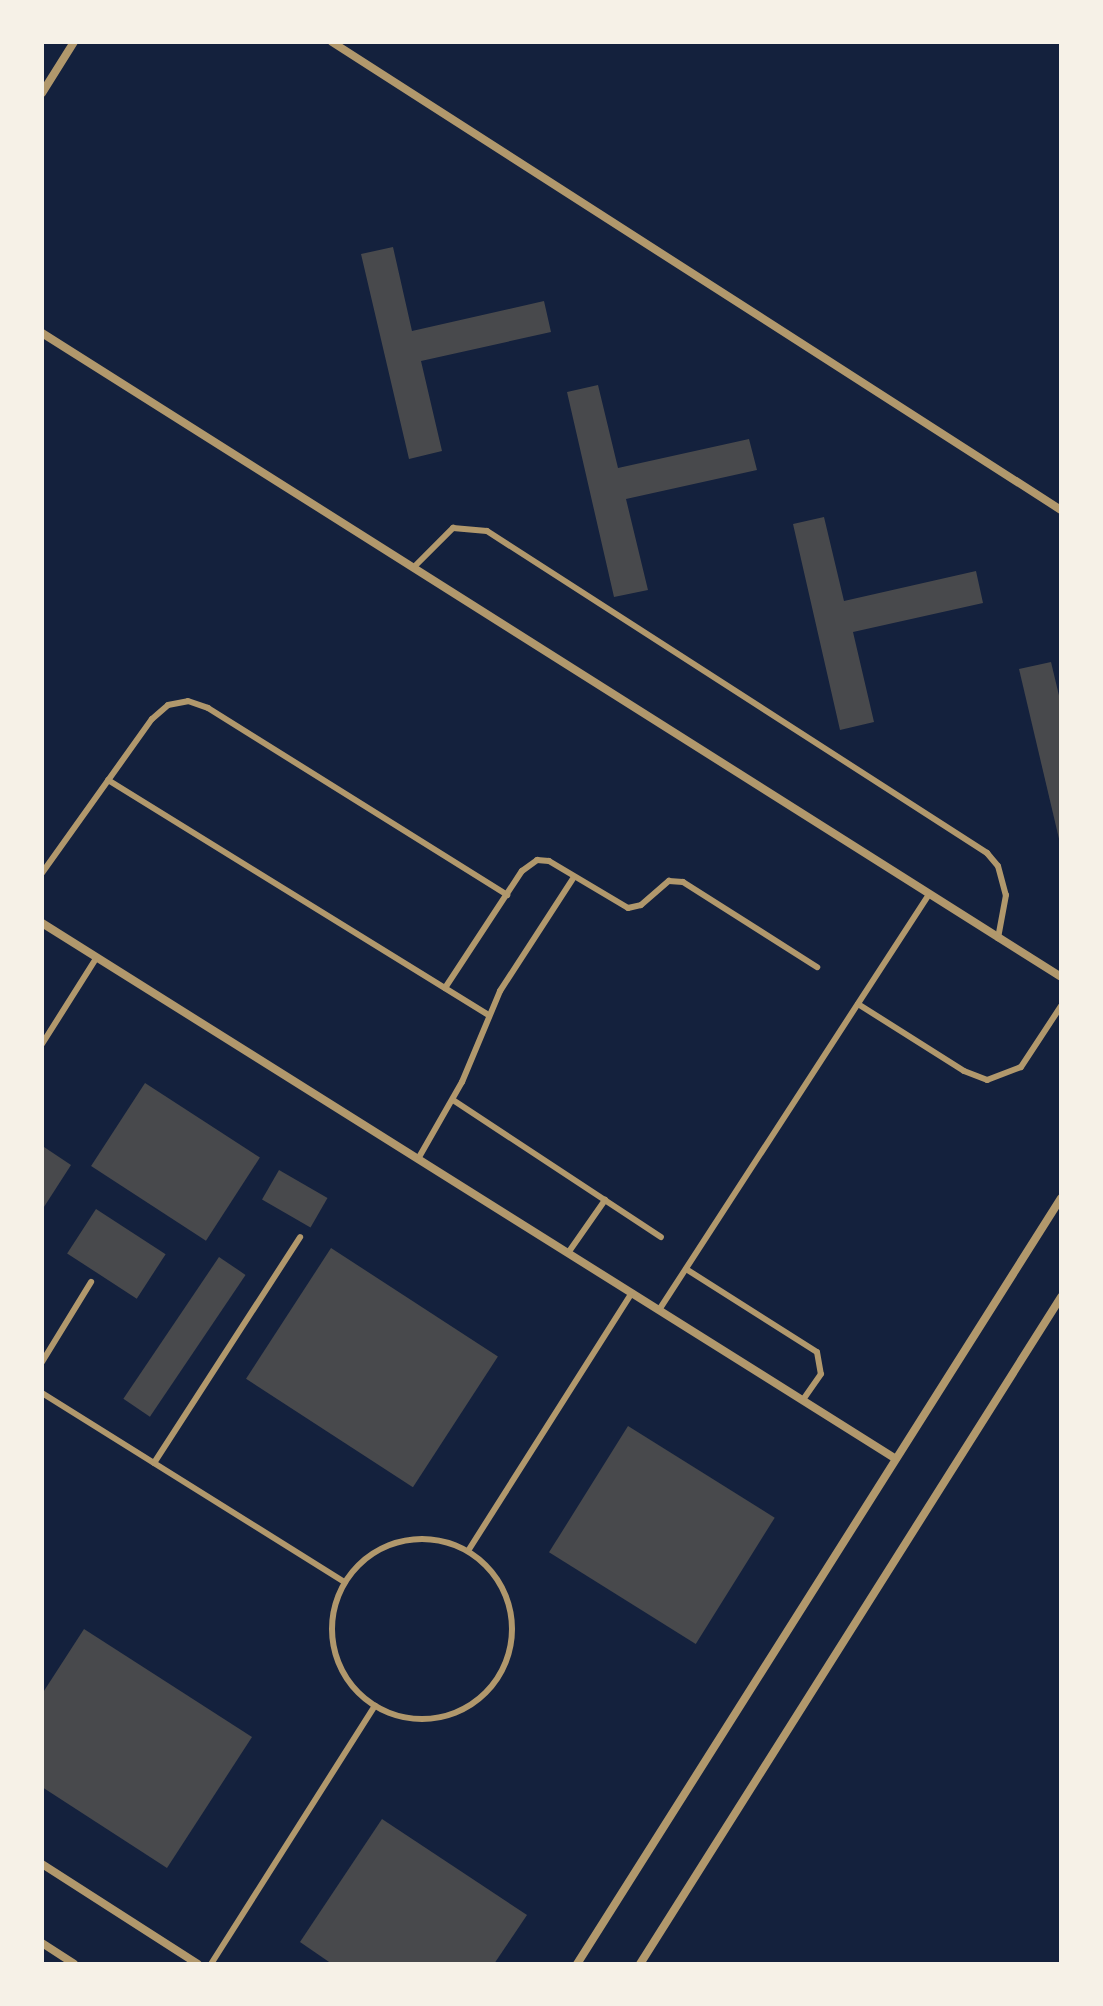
<!DOCTYPE html>
<style>
body{margin:0}
#map{position:relative;width:1103px;height:2006px;overflow:hidden;background:#14213d;font-family:"Nunito Sans",sans-serif}
div>[style]{position:absolute}
[style*='--x']{left:calc(var(--x)*1px);top:calc(var(--y)*1px);width:calc(var(--w)*1px);rotate:calc(var(--a)*1deg)}
.building>*{inset:0;background:#48494c;transform-origin:0 0}
.service>*{height:6px;margin:-3px;padding:0 3px;transform-origin:3px;border-radius:3px;background:#b1986c}
.service>.ring{margin:-3px;padding:0;box-sizing:content-box;background:none;border:6px solid #b1986c;border-radius:50%}
.minor>*{height:8px;margin:-4px;padding:0 4px;transform-origin:4px;border-radius:4px;background:#b1986c}
span{translate:-50% -50%;white-space:nowrap;text-align:center;line-height:1.15;-webkit-text-stroke:6px #f6f1e7;paint-order:stroke}
.frame{position:absolute;inset:0;border:44px solid #f6f1e7;pointer-events:none}
</style>
<div id="map">
<div class="building">
<i style="clip-path:polygon(393px 247px,412px 331px,544px 301px,551px 332px,421px 361px,442px 451px,409px 459px,361px 254px)"></i>
<i style="clip-path:polygon(598px 385px,618px 468px,749px 439px,757px 470px,626px 499px,648px 590px,614px 597px,567px 392px)"></i>
<i style="clip-path:polygon(824px 517px,844px 601px,976px 571px,983px 603px,853px 632px,874px 722px,840px 730px,793px 524px)"></i>
<i style="clip-path:polygon(1051px 662px,1061px 704px,1060px 843px,1019px 669px)"></i>
<i style="left:145px;top:1083px;width:137px;height:99px;rotate:33deg"></i>
<i style="clip-path:polygon(44px 1147px,71px 1165px,42px 1210px,42px 1150px)"></i>
<i style="left:279px;top:1170px;width:56px;height:34px;rotate:30deg"></i>
<i style="left:96px;top:1209px;width:83px;height:53px;rotate:33deg"></i>
<i style="left:331px;top:1248px;width:199px;height:156px;rotate:33deg"></i>
<i style="left:219px;top:1257px;width:32px;height:171px;rotate:34deg"></i>
<i style="left:628px;top:1426px;width:173px;height:149px;rotate:32deg"></i>
<i style="clip-path:polygon(84px 1629px,252px 1737px,167px 1868px,42px 1787px,42px 1694px)"></i>
<i style="clip-path:polygon(382px 1819px,527px 1915px,494px 1964px,332px 1964px,300px 1942px)"></i>
</div>
<div class="service">
<i style="--x:413;--y:568;--w:57;--a:-45"></i>
<i style="--x:453;--y:528;--w:34;--a:5"></i>
<i style="--x:487;--y:531;--w:595;--a:32.78"></i>
<i style="--x:987;--y:853;--w:17;--a:50"></i>
<i style="--x:998;--y:866;--w:30;--a:75"></i>
<i style="--x:1006;--y:895;--w:44;--a:100.5"></i>
<i style="--x:108;--y:780;--w:447;--a:31.7"></i>
<i style="--x:42;--y:873;--w:189;--a:-54.5"></i>
<i style="--x:152;--y:719;--w:21;--a:-41"></i>
<i style="--x:168;--y:705;--w:20;--a:-11"></i>
<i style="--x:188;--y:701;--w:21;--a:19"></i>
<i style="--x:208;--y:708;--w:353;--a:32"></i>
<i style="--x:445;--y:988;--w:140;--a:-56.7"></i>
<i style="--x:522;--y:871;--w:19;--a:-36"></i>
<i style="--x:537;--y:860;--w:12;--a:5"></i>
<i style="--x:549;--y:861;--w:92;--a:30.7"></i>
<i style="--x:628;--y:908;--w:13;--a:-13"></i>
<i style="--x:641;--y:905;--w:37;--a:-41"></i>
<i style="--x:669;--y:881;--w:14;--a:4"></i>
<i style="--x:683;--y:882;--w:159;--a:32.4"></i>
<i style="--x:858;--y:1004;--w:125;--a:32.3"></i>
<i style="--x:964;--y:1071;--w:25;--a:21"></i>
<i style="--x:987;--y:1080;--w:36;--a:-21"></i>
<i style="--x:1021;--y:1067;--w:73;--a:-56.7"></i>
<i style="--x:42;--y:1044;--w:103;--a:-57.7"></i>
<i style="--x:453;--y:1100;--w:249;--a:33.4"></i>
<i style="--x:418;--y:1159;--w:89;--a:-60.3"></i>
<i style="--x:462;--y:1082;--w:99;--a:-67.3"></i>
<i style="--x:500;--y:991;--w:136;--a:-57"></i>
<i style="--x:568;--y:1253;--w:65;--a:-55.1"></i>
<i style="--x:686;--y:1269;--w:155;--a:32.4"></i>
<i style="--x:817;--y:1352;--w:22;--a:80"></i>
<i style="--x:821;--y:1374;--w:32;--a:125"></i>
<i style="--x:659;--y:1310;--w:496;--a:-57"></i>
<i style="--x:42;--y:1362;--w:94;--a:-58.5"></i>
<i style="--x:42;--y:1393;--w:357;--a:32"></i>
<i style="--x:154;--y:1463;--w:269;--a:-57.1"></i>
<i class="ring" style="left:332px;top:1539px;width:174px;height:174px"></i>
<i style="--x:468;--y:1551;--w:306;--a:-57.6"></i>
<i style="--x:211;--y:1964;--w:306;--a:-57.6"></i>
</div>
<div class="minor">
<i style="--x:332;--y:42;--w:866;--a:32.7"></i>
<i style="--x:42;--y:93;--w:60;--a:-57.9"></i>
<i style="--x:42;--y:333;--w:1205;--a:32.29"></i>
<i style="--x:42;--y:923;--w:1008;--a:32.11"></i>
<i style="--x:42;--y:1864;--w:185;--a:32.7"></i>
<i style="--x:42;--y:1943;--w:38;--a:33"></i>
<i style="--x:577;--y:1964;--w:906;--a:-57.71"></i>
<i style="--x:640;--y:1964;--w:789;--a:-57.74"></i>
</div>
<div class="frame"></div>
</div>
